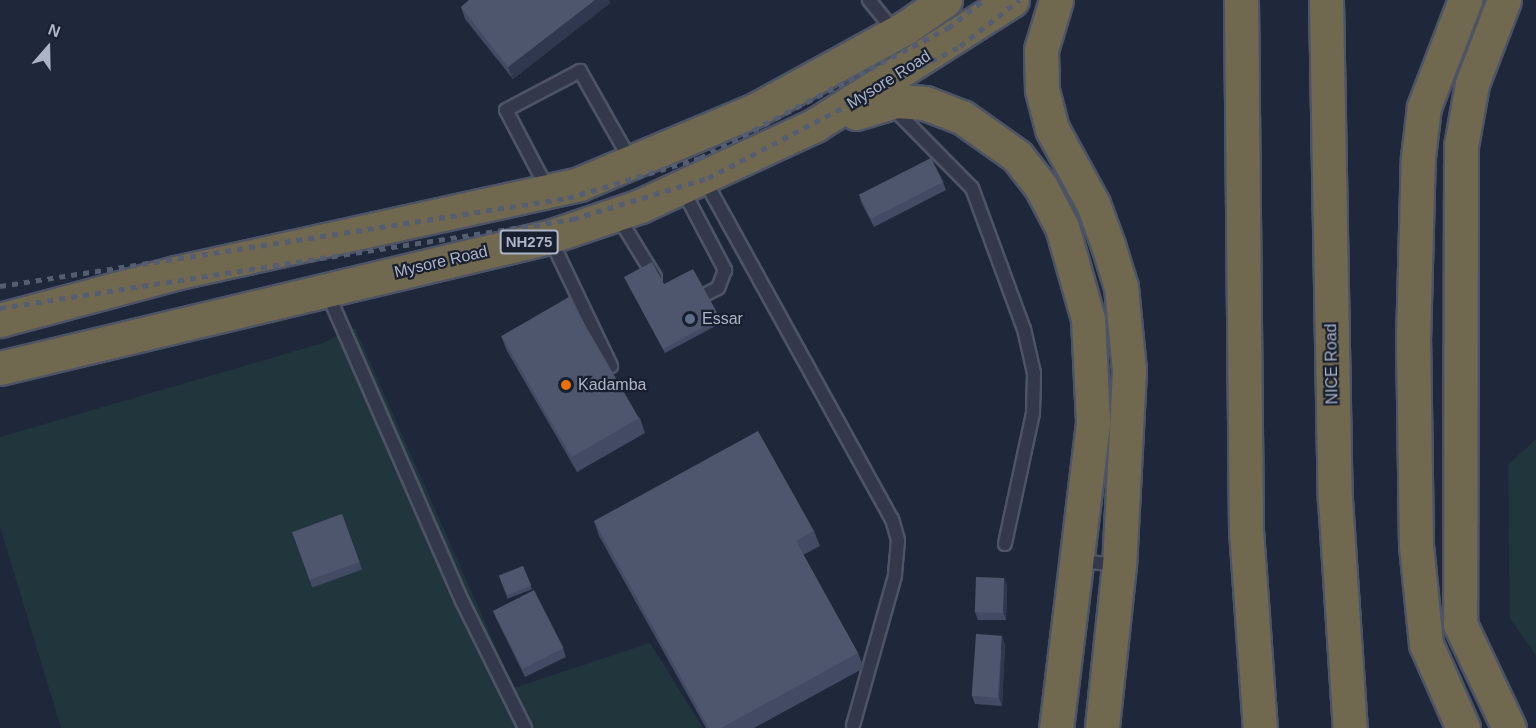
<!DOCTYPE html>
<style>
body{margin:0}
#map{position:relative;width:1536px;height:728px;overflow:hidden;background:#1f273b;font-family:Arial,sans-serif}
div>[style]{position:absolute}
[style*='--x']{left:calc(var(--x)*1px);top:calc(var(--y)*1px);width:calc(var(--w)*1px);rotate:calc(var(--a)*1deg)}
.green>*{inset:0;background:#21353c}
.roads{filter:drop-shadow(2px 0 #4d5465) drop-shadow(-2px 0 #4d5465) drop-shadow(0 2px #4d5465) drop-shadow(0 -2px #4d5465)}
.lane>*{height:12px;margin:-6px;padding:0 6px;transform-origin:6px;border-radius:6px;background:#33394b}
.highway>*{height:33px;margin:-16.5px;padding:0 16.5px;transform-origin:16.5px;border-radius:16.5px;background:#71694f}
.rail>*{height:4.5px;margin-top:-2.25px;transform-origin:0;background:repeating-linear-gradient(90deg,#545d72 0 6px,transparent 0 12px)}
.wall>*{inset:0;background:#424b63;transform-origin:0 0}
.shaded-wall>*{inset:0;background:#2f384e}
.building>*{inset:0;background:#4e566d;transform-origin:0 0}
.dots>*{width:16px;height:16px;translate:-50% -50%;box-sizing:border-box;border:3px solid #181f2f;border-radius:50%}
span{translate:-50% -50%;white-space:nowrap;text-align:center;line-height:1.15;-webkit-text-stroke:4.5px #181f2f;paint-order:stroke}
.shield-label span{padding:2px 4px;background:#181f2f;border:2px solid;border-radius:4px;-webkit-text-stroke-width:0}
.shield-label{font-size:15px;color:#adb4c7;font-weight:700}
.street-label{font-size:16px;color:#adb4c7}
.poi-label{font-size:16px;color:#adb4c7}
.left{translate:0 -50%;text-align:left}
.north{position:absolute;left:18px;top:18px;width:60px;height:60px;-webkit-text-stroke:4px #181f2f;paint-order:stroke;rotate:20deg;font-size:16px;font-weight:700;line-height:24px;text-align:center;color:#adb4c7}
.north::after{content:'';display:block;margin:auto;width:21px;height:27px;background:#adb4c7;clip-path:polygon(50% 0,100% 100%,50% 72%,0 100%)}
</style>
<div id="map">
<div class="green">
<i style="clip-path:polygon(355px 328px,514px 688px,650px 643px,703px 728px,61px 728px,0 527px,0 437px,323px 343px)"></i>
<i style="clip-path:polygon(1536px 439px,1536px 655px,1510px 619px,1508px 465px)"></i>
</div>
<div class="roads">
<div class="lane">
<i style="--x:869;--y:0;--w:41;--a:50.9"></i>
<i style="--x:891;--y:106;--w:115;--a:45.4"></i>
<i style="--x:972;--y:188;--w:150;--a:69.8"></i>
<i style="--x:1024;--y:329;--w:45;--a:77.2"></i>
<i style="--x:1034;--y:373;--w:40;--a:91.4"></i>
<i style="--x:1033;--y:413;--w:134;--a:102.1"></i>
<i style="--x:704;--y:179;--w:389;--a:61.1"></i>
<i style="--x:892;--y:519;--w:22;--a:74"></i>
<i style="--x:898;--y:540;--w:36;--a:95"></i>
<i style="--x:895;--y:576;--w:155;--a:105.7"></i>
<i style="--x:682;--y:188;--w:93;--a:62.3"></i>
<i style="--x:725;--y:270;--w:19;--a:111"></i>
<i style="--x:718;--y:288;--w:29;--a:153"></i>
<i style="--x:548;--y:190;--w:90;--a:-117.7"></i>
<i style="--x:506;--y:110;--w:84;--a:-27.8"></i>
<i style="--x:580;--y:71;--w:103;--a:60.5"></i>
<i style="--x:617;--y:215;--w:73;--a:58.5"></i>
<i style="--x:550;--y:238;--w:142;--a:64.5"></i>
<i style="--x:327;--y:292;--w:337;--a:66.4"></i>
<i style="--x:462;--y:601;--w:142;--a:63.6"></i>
<i style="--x:1080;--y:561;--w:37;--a:6"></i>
</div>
<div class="highway">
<i style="--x:1056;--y:0;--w:52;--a:106.7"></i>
<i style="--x:1041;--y:50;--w:40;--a:88.6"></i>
<i style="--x:1042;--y:90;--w:40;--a:75.6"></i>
<i style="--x:1052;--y:129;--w:85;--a:61.3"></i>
<i style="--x:1093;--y:204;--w:44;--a:69.9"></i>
<i style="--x:1108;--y:245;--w:44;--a:72.8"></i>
<i style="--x:1121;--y:287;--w:83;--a:84.5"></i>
<i style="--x:1129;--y:370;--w:195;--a:92.9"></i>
<i style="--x:1119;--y:565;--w:164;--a:96"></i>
<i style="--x:1241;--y:0;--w:530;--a:89.46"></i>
<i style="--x:1246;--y:530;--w:198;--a:86"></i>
<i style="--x:1326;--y:0;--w:499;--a:89"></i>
<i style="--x:1335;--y:499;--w:229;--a:86.3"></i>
<i style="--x:1504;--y:0;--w:90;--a:110.9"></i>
<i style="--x:1472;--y:84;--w:63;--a:100.1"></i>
<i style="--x:1461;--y:146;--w:478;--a:90.1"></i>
<i style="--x:1460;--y:624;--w:115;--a:64.8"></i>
<i style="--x:856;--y:113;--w:42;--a:-16.7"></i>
<i style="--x:896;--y:101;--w:29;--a:4"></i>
<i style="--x:925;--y:103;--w:40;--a:21"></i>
<i style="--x:962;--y:117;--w:67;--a:35.3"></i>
<i style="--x:1017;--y:156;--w:39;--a:52"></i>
<i style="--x:1041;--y:187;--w:45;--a:62.3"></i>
<i style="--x:1062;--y:227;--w:96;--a:74.2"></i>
<i style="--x:1088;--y:319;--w:104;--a:87.2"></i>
<i style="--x:1093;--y:423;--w:307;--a:96.9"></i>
<i style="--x:0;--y:320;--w:181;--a:-15"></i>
<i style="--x:175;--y:273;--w:414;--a:-12.4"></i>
<i style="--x:579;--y:184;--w:193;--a:-22.8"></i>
<i style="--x:757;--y:109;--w:169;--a:-28.7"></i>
<i style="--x:905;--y:28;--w:49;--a:-35"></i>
<i style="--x:0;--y:368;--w:564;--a:-13.42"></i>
<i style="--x:549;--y:237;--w:96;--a:-18.8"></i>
<i style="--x:640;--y:206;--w:193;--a:-24.8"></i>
<i style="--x:815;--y:125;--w:233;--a:-32.4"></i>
<i style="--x:1463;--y:728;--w:92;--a:-113.8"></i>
<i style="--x:1426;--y:644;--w:99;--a:-95.8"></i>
<i style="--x:1416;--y:546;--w:204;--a:-90.8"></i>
<i style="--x:1413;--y:342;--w:185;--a:-88.5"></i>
<i style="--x:1418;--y:157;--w:50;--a:-83.2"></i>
<i style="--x:1424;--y:107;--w:115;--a:-69"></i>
</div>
</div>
<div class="rail">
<i style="--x:0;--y:286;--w:575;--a:-8.81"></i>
<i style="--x:568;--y:198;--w:138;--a:-16.9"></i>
<i style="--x:700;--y:158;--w:280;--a:-27.7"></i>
<i style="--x:948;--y:28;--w:46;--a:-37.9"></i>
<i style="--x:0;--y:308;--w:580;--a:-8.83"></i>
<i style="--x:573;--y:219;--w:141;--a:-16.9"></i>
<i style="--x:708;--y:178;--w:284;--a:-27.6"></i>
<i style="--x:960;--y:46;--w:75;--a:-37.9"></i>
</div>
<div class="wall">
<i style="clip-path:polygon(469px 0,609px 0,610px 3px,513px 79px,465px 19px,461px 7px)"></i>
<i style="clip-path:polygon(943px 182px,946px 190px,874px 227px,862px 204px,859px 195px)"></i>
<i style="clip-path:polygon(624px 277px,664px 284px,720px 318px,721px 323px,665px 353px)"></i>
<i style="clip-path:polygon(501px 336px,640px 418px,645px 433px,577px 472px,507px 351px)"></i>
<i style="left:342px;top:514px;width:59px;height:53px;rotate:70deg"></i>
<i style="clip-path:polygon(594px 521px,814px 531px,820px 546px,803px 555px,858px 653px,864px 668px,754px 728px,706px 728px,599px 536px)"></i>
<i style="left:523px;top:566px;width:25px;height:26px;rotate:69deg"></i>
<i style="clip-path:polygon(1004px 578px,1007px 586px,1006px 620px,978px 620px,975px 612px)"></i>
<i style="clip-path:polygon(493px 610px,563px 648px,566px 657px,525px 677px,496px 618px)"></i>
<i style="clip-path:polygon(1005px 644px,1002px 706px,975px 704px,972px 696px)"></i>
</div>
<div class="shaded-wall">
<i style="clip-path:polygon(595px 0,609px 0,610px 3px,513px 79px,508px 67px)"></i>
<i style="clip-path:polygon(1004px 578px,1007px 586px,1006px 620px,1003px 612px)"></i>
<i style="clip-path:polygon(1002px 636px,1005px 644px,1002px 706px,999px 698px)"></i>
</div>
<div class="building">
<i style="clip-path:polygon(469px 0,595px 0,508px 67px,461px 7px)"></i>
<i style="left:931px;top:158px;width:27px;height:81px;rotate:63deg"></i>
<i style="clip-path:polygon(652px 262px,664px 284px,693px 269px,720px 318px,663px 349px,624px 277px)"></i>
<i style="left:569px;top:297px;width:140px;height:78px;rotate:60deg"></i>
<i style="clip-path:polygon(758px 431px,814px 531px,796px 541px,858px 653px,721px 728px,709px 728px,594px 521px)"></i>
<i style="left:342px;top:514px;width:51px;height:53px;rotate:70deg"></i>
<i style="left:523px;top:566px;width:21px;height:26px;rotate:67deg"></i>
<i style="left:976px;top:577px;width:28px;height:35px;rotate:2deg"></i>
<i style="left:534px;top:590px;width:65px;height:46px;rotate:63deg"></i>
<i style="left:976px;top:634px;width:26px;height:62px;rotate:4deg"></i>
</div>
<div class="dots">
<i style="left:690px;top:319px;background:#5c6f8a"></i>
<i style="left:566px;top:385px;background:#e8710a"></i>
</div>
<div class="shield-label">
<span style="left:529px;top:242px">NH275</span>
</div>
<div class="street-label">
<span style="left:889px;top:80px;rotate:-32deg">Mysore Road</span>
<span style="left:441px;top:262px;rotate:-13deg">Mysore Road</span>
<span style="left:1332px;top:364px;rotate:-91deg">NICE Road</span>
</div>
<div class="poi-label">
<span class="left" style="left:702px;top:319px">Essar</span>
<span class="left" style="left:578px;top:385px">Kadamba</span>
</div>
<div class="north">N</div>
</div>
